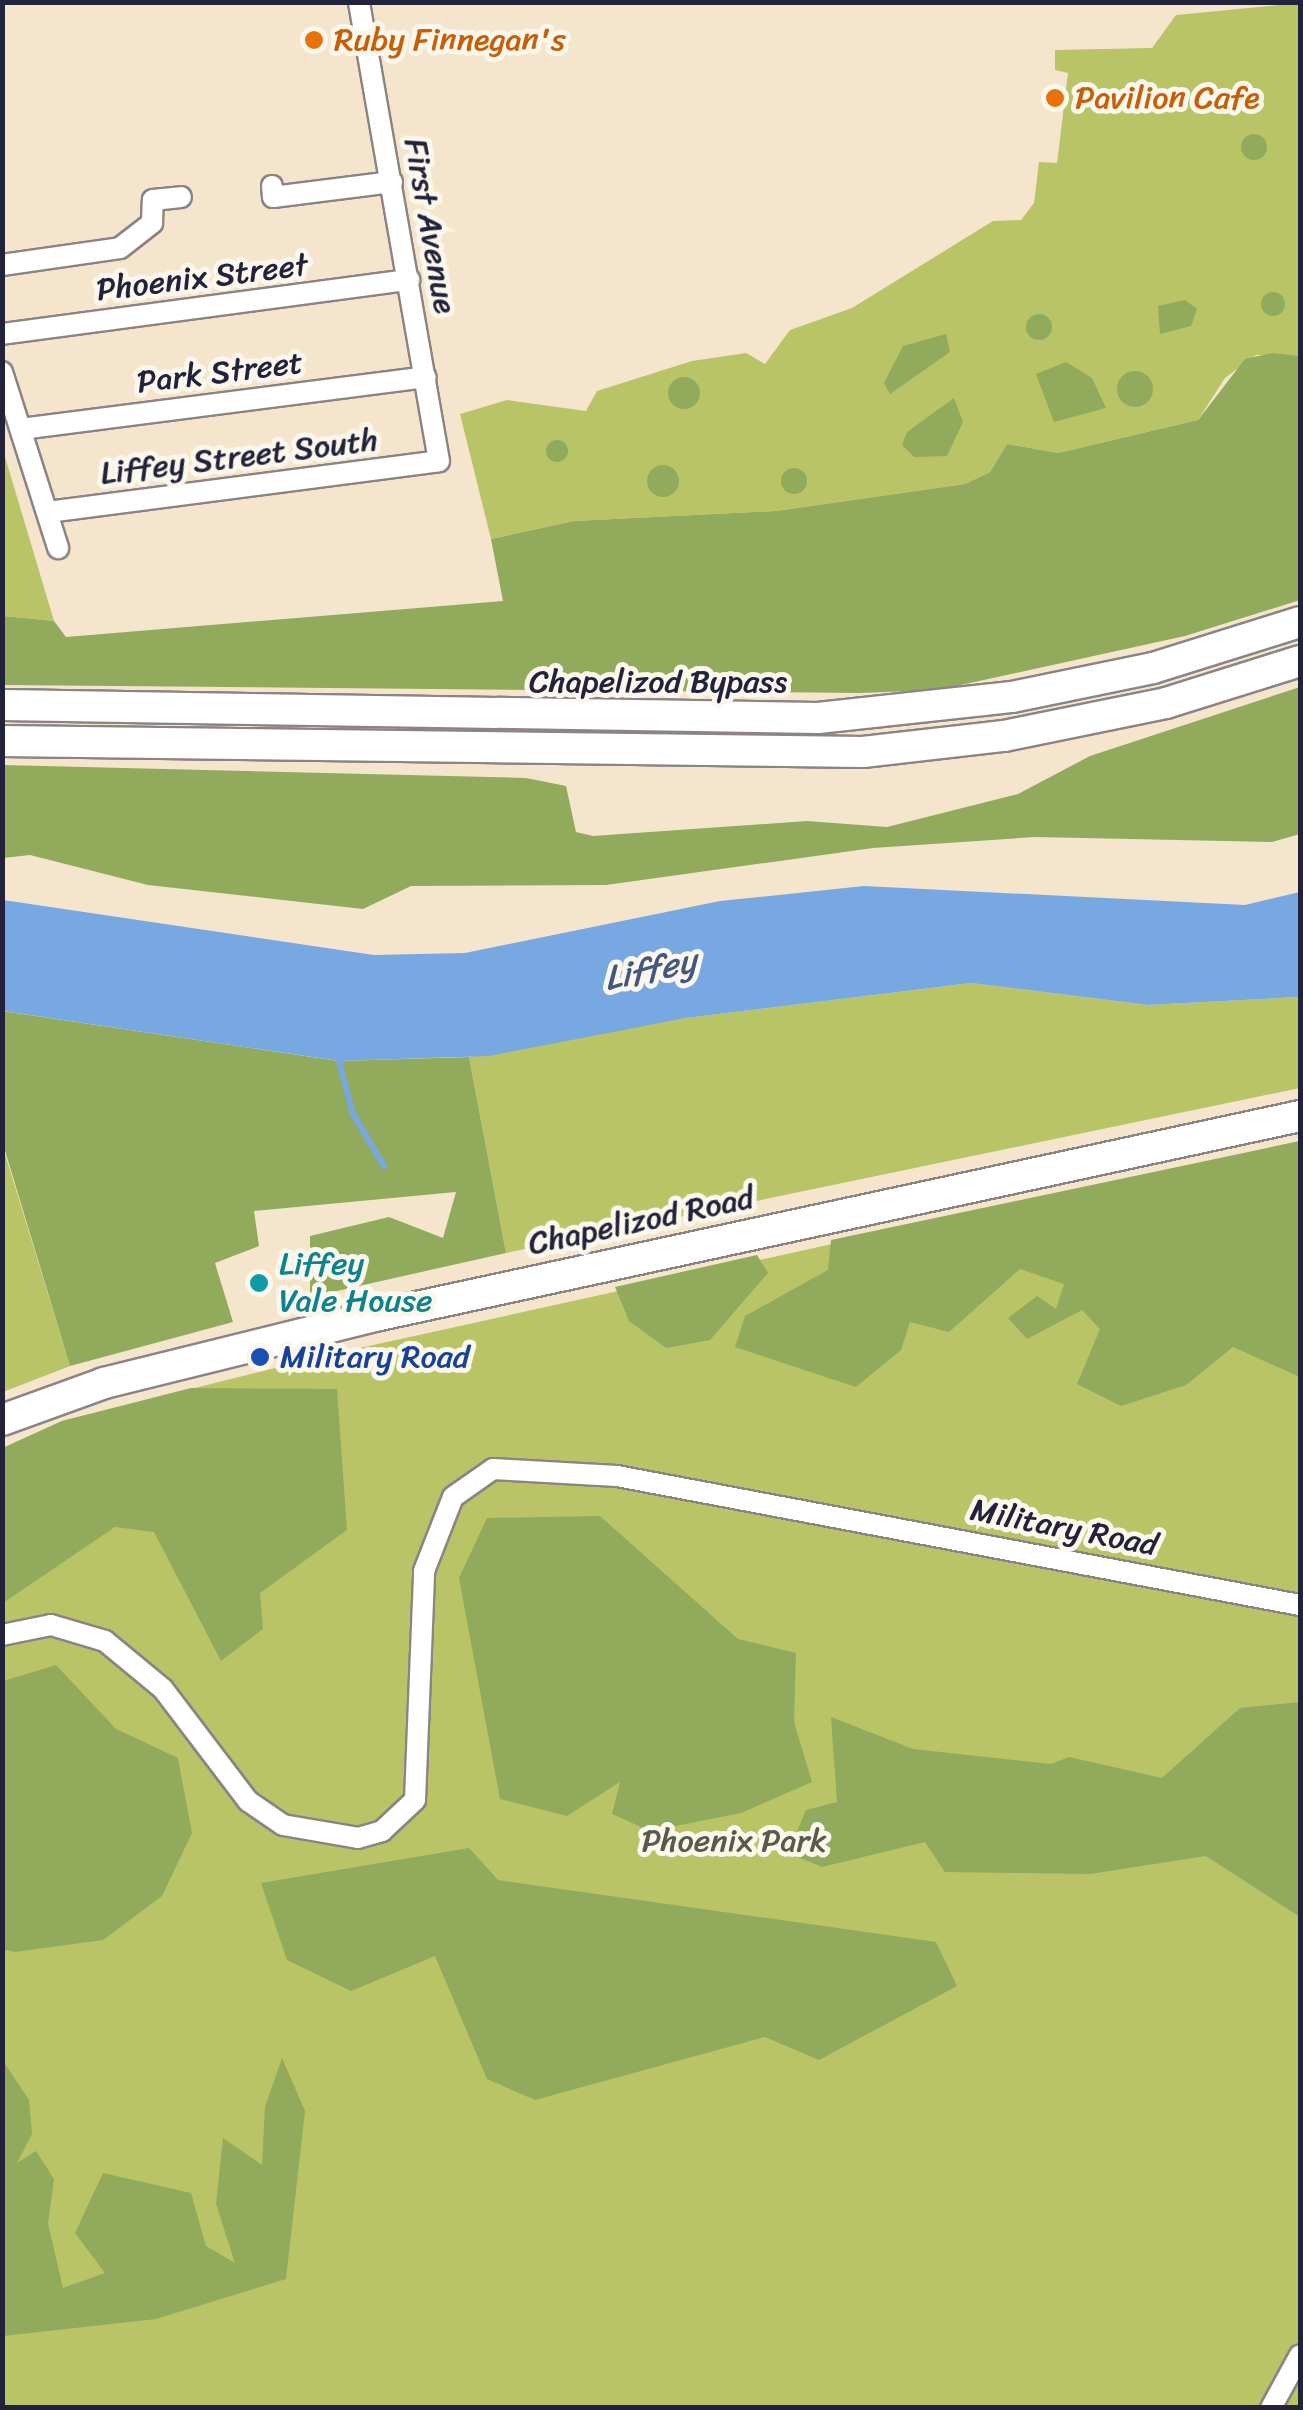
<!DOCTYPE html>
<style>
body{margin:0}
#map{position:relative;width:1303px;height:2410px;overflow:hidden;background:#f5e5cd;font-family:Sriracha,sans-serif}
div>[style]{position:absolute}
[style*='--x']{left:calc(var(--x)*1px);top:calc(var(--y)*1px);width:calc(var(--w)*1px);rotate:calc(var(--a)*1deg)}
.green>*{inset:0;background:#b8c466}
.forest>*{inset:0;background:#92aa5b}
.round{border-radius:50%}
.water>*{inset:0;background:#78a8e2}
.stream>*{height:6px;margin:-3px;padding:0 3px;transform-origin:3px;border-radius:3px;background:#78a8e2}
.roads{filter:drop-shadow(2px 0 #8c8484) drop-shadow(-2px 0 #8c8484) drop-shadow(0 2px #8c8484) drop-shadow(0 -2px #8c8484)}
.street>*{height:20px;margin:-10px;padding:0 10px;transform-origin:10px;border-radius:10px;background:#fff}
.secondary>*{height:30px;margin:-15px;padding:0 15px;transform-origin:15px;border-radius:15px;background:#fff}
.dots>*{width:28px;height:28px;translate:-50% -50%;box-sizing:border-box;border:5px solid #fbf7ec;border-radius:50%}
span{translate:-50% -50%;white-space:nowrap;text-align:center;line-height:1.15;-webkit-text-stroke:10px #fbf7ec;paint-order:stroke}
.food-label{font-size:32px;color:#c56008}
.left{translate:0 -50%;text-align:left}
.street-label{font-size:32px;color:#22223b}
.culture-label{font-size:32px;color:#0d838f}
.transit-label{font-size:32px;color:#164399}
.park-label{font-size:32px;color:#565b4a}
.water-label{font-size:35px;color:#44587e;font-style:italic}
.frame{position:absolute;inset:0;border:5px solid #22223b;pointer-events:none}
</style>
<div id="map">
<div class="green">
<i style="clip-path:polygon(1300px 3px,1300px 356px,1256px 355px,1225px 378px,1198px 420px,1058px 453px,1007px 444px,990px 472px,965px 484px,776px 511px,574px 521px,491px 539px,460px 414px,507px 400px,586px 411px,597px 391px,692px 361px,746px 353px,765px 364px,790px 330px,852px 308px,993px 221px,1021px 220px,1034px 203px,1039px 162px,1057px 163px,1068px 73px,1055px 70px,1055px 50px,1152px 48px,1176px 15px)"></i>
<i style="clip-path:polygon(3px 450px,54px 621px,3px 616px)"></i>
<i style="clip-path:polygon(971px 983px,1148px 1005px,1300px 997px,1300px 1088px,506px 1253px,469px 1057px,686px 1018px)"></i>
<i style="clip-path:polygon(1300px 1141px,1300px 2407px,3px 2407px,2px 1448px,62px 1421px,328px 1355px)"></i>
<i style="clip-path:polygon(2px 1144px,70px 1366px,3px 1392px,2px 1392px)"></i>
</div>
<div class="forest">
<i class="round" style="left:1241px;top:134px;width:26px;height:26px"></i>
<i class="round" style="left:1261px;top:292px;width:24px;height:24px"></i>
<i style="clip-path:polygon(1185px 300px,1197px 309px,1191px 326px,1160px 334px,1158px 306px)"></i>
<i class="round" style="left:1026px;top:314px;width:26px;height:26px"></i>
<i style="clip-path:polygon(946px 334px,950px 352px,890px 394px,884px 383px,903px 346px)"></i>
<i style="clip-path:polygon(1272px 353px,1300px 356px,1300px 600px,1185px 636px,938px 690px,860px 693px,3px 685px,3px 616px,54px 621px,66px 637px,503px 601px,491px 539px,574px 521px,776px 511px,965px 484px,990px 472px,1007px 444px,1058px 453px,1198px 420px,1245px 359px)"></i>
<i style="clip-path:polygon(1066px 362px,1092px 378px,1106px 408px,1054px 422px,1036px 374px)"></i>
<i class="round" style="left:1117px;top:371px;width:36px;height:36px"></i>
<i class="round" style="left:668px;top:377px;width:32px;height:32px"></i>
<i style="clip-path:polygon(954px 398px,963px 422px,947px 456px,914px 457px,902px 445px,907px 432px)"></i>
<i class="round" style="left:546px;top:440px;width:22px;height:22px"></i>
<i class="round" style="left:647px;top:465px;width:32px;height:32px"></i>
<i class="round" style="left:781px;top:468px;width:26px;height:26px"></i>
<i style="clip-path:polygon(1300px 687px,1300px 834px,1272px 842px,1035px 837px,873px 848px,606px 885px,411px 886px,363px 909px,148px 885px,30px 855px,3px 858px,3px 765px,526px 778px,566px 786px,576px 832px,593px 836px,807px 821px,887px 827px,1018px 794px,1090px 756px)"></i>
<i style="clip-path:polygon(2px 1011px,339px 1061px,469px 1057px,506px 1253px,310px 1297px,310px 1236px,389px 1217px,443px 1238px,456px 1192px,254px 1211px,259px 1246px,215px 1263px,233px 1322px,70px 1366px,3px 1144px)"></i>
<i style="clip-path:polygon(1300px 1141px,1298px 1376px,1233px 1347px,1186px 1385px,1121px 1406px,1077px 1384px,1100px 1329px,1082px 1310px,1027px 1339px,1008px 1318px,1037px 1296px,1056px 1309px,1064px 1284px,1020px 1269px,949px 1332px,910px 1322px,901px 1350px,856px 1387px,735px 1347px,745px 1316px,828px 1270px,831px 1240px)"></i>
<i style="clip-path:polygon(757px 1255px,768px 1273px,710px 1340px,666px 1348px,629px 1321px,615px 1287px)"></i>
<i style="clip-path:polygon(191px 1388px,337px 1389px,347px 1530px,260px 1593px,263px 1629px,221px 1661px,154px 1532px,115px 1527px,3px 1603px,3px 1448px,62px 1421px)"></i>
<i style="clip-path:polygon(600px 1516px,738px 1639px,796px 1653px,794px 1722px,812px 1782px,741px 1813px,650px 1831px,612px 1814px,620px 1782px,567px 1816px,500px 1799px,459px 1578px,487px 1518px)"></i>
<i style="clip-path:polygon(56px 1665px,116px 1729px,178px 1758px,192px 1833px,162px 1896px,103px 1940px,15px 1952px,2px 1949px,3px 1681px)"></i>
<i style="clip-path:polygon(1300px 1702px,1300px 1917px,1206px 1856px,1090px 1874px,945px 1872px,925px 1842px,822px 1867px,788px 1853px,806px 1810px,837px 1802px,831px 1717px,913px 1749px,1051px 1764px,1069px 1757px,1162px 1778px,1240px 1708px)"></i>
<i style="clip-path:polygon(469px 1848px,498px 1880px,936px 1942px,957px 1986px,819px 2060px,765px 2037px,535px 2100px,487px 2079px,435px 1956px,351px 1991px,287px 1960px,261px 1883px)"></i>
<i style="clip-path:polygon(282px 2058px,305px 2111px,286px 2279px,156px 2319px,3px 2336px,3px 2061px,29px 2100px,32px 2134px,17px 2163px,36px 2151px,54px 2179px,48px 2224px,63px 2288px,105px 2273px,75px 2233px,103px 2173px,191px 2193px,206px 2246px,235px 2263px,216px 2204px,223px 2138px,262px 2165px,265px 2107px)"></i>
</div>
<div class="water">
<i style="clip-path:polygon(864px 886px,1245px 905px,1300px 892px,1300px 997px,1148px 1005px,971px 983px,686px 1018px,489px 1056px,339px 1061px,3px 1011px,3px 900px,374px 955px,465px 953px,720px 901px)"></i>
</div>
<div class="stream">
<i style="--x:339;--y:1061;--w:55;--a:75.2"></i>
<i style="--x:353;--y:1114;--w:61;--a:59.2"></i>
</div>
<div class="roads">
<div class="street">
<i style="--x:272;--y:186;--w:11;--a:85"></i>
<i style="--x:273;--y:197;--w:120;--a:-7.2"></i>
<i style="--x:2;--y:265;--w:119;--a:-8.2"></i>
<i style="--x:120;--y:248;--w:41;--a:-38"></i>
<i style="--x:152;--y:223;--w:23;--a:-88"></i>
<i style="--x:153;--y:200;--w:28;--a:-6"></i>
<i style="--x:2;--y:334;--w:411;--a:-7.6"></i>
<i style="--x:2;--y:372;--w:185;--a:72.3"></i>
<i style="--x:21;--y:429;--w:408;--a:-7.3"></i>
<i style="--x:48;--y:512;--w:394;--a:-7.4"></i>
<i style="--x:439;--y:461;--w:466;--a:-99.9"></i>
<i style="--x:2;--y:1635;--w:50;--a:-11.5"></i>
<i style="--x:51;--y:1625;--w:56;--a:16.5"></i>
<i style="--x:105;--y:1641;--w:75;--a:39.6"></i>
<i style="--x:163;--y:1689;--w:141;--a:52.8"></i>
<i style="--x:248;--y:1801;--w:42;--a:34.4"></i>
<i style="--x:283;--y:1825;--w:76;--a:9.8"></i>
<i style="--x:358;--y:1838;--w:25;--a:-16"></i>
<i style="--x:382;--y:1831;--w:45;--a:-43.2"></i>
<i style="--x:415;--y:1800;--w:229;--a:-87.7"></i>
<i style="--x:424;--y:1571;--w:79;--a:-68.6"></i>
<i style="--x:453;--y:1497;--w:49;--a:-35"></i>
<i style="--x:493;--y:1469;--w:124;--a:3.2"></i>
<i style="--x:617;--y:1476;--w:695;--a:10.7"></i>
<i style="--x:1271;--y:2408;--w:60;--a:-61.3"></i>
</div>
<div class="secondary">
<i style="--x:2;--y:705;--w:816;--a:0.91"></i>
<i style="--x:818;--y:718;--w:195;--a:-6.2"></i>
<i style="--x:1012;--y:697;--w:144;--a:-11.6"></i>
<i style="--x:1153;--y:668;--w:154;--a:-17.4"></i>
<i style="--x:2;--y:741;--w:861;--a:0.73"></i>
<i style="--x:863;--y:752;--w:142;--a:-6.5"></i>
<i style="--x:1004;--y:736;--w:165;--a:-11.5"></i>
<i style="--x:1166;--y:703;--w:140;--a:-17.4"></i>
<i style="--x:2;--y:1420;--w:109;--a:-19.9"></i>
<i style="--x:104;--y:1383;--w:279;--a:-13.9"></i>
<i style="--x:375;--y:1316;--w:946;--a:-12.2"></i>
</div>
</div>
<div class="dots">
<i style="left:314px;top:40px;background:#e8710a"></i>
<i style="left:1055px;top:98px;background:#e8710a"></i>
<i style="left:259px;top:1283px;background:#0f9aa8"></i>
<i style="left:260px;top:1357px;background:#1a4fb4"></i>
</div>
<div class="food-label">
<span class="left" style="left:334px;top:40px">Ruby Finnegan's</span>
<span class="left" style="left:1075px;top:98px">Pavilion Cafe</span>
</div>
<div class="street-label">
<span style="left:430px;top:226px;rotate:80deg">First Avenue</span>
<span style="left:202px;top:278px;rotate:-7deg">Phoenix Street</span>
<span style="left:220px;top:373px;rotate:-7deg">Park Street</span>
<span style="left:239px;top:457px;rotate:-7deg">Liffey Street South</span>
<span style="left:658px;top:682px">Chapelizod Bypass</span>
<span style="left:641px;top:1221px;rotate:-12deg">Chapelizod Road</span>
<span style="left:1064px;top:1528px;rotate:11deg">Military Road</span>
</div>
<div class="culture-label">
<span class="left" style="left:279px;top:1283px">Liffey<br>Vale House</span>
</div>
<div class="transit-label">
<span class="left" style="left:280px;top:1357px">Military Road</span>
</div>
<div class="park-label">
<span style="left:734px;top:1841px">Phoenix Park</span>
</div>
<div class="water-label">
<span style="left:650px;top:969px;rotate:-12deg">Liffey</span>
</div>
<div class="frame"></div>
</div>
